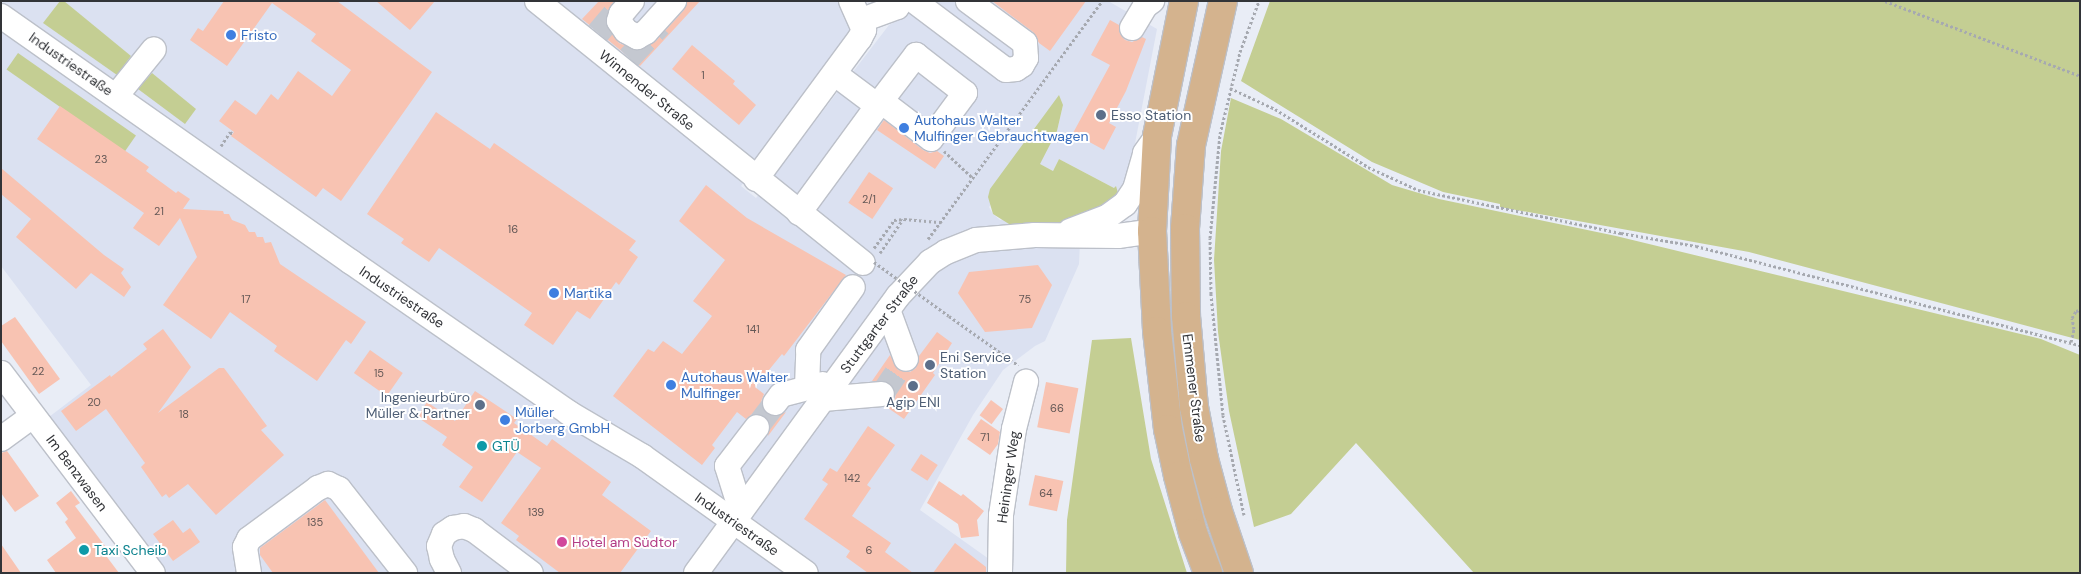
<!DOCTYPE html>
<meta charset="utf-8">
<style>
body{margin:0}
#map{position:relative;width:2081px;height:574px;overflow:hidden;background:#e9edf6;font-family:"DM Sans",sans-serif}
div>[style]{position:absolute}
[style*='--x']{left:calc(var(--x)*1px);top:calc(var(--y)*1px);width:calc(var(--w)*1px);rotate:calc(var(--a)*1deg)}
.built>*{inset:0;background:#dbe1f1}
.green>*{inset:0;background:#c4ce93;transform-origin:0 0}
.building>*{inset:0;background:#f8c3b2;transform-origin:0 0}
.minor-tunnel>*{height:24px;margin-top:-12px;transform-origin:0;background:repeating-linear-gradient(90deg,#c4c8d0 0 24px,transparent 0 36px)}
.path>*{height:3px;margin-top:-1.5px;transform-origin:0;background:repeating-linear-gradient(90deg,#a6a9b0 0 2.5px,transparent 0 5px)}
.roads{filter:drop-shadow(1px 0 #bcc0c9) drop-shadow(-1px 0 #bcc0c9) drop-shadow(0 1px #bcc0c9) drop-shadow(0 -1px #bcc0c9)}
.minor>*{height:24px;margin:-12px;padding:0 12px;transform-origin:12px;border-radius:12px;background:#fff}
.major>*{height:28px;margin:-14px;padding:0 14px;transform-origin:14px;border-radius:14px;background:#d4b38e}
.path-bridge>*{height:3px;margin-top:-1.5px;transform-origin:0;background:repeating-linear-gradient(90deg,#a6a9b0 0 2.5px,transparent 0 5px)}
.dots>*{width:14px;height:14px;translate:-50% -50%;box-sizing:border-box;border:2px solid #fff;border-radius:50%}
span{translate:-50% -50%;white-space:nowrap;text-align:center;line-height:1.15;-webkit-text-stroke:4px #fff;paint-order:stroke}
.number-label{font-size:11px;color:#645856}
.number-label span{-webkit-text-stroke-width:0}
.shop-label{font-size:14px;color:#366cbe}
.left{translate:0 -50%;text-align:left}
.street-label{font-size:14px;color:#323438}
.service-label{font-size:14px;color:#4e5e75}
.right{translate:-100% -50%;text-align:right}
.culture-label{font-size:14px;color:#0d838f}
.hotel-label{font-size:14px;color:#b23c85}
.frame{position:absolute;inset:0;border:2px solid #323438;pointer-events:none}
</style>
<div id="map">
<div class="built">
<i style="clip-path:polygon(evenodd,1px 1px,843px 1px,854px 30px,741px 186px,756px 198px,889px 25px,898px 20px,911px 1px,1108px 1px,1157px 29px,1127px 185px,1111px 203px,1081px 220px,1079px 264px,1045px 341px,1035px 346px,1003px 370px,973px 415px,920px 510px,989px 559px,989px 573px,160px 573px,45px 420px,91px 385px,1px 266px,1px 1px,1063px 105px,1057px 131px,1039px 164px,1053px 171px,1059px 159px,1114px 188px,1000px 220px,993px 214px,989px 207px,1063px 105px)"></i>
</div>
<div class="green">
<i style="clip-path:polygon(60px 1px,64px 1px,131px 56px,117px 75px,43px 23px)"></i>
<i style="clip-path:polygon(1270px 1px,2080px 1px,2080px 340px,1749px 252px,1500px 207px,1500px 204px,1443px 192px,1372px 162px,1241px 81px)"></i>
<i style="left:18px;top:53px;width:144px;height:20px;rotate:35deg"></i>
<i style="clip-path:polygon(152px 73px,196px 109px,185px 124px,138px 89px)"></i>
<i style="clip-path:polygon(1059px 95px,1063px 105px,1057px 131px,1040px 164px,1053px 171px,1059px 159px,1114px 188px,1116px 186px,1118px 193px,1100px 209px,1067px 221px,1046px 224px,1009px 224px,993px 214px,988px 197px,990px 189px)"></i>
<i style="clip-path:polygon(1231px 98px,1281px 119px,1392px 185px,1439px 199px,1616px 236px,2041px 339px,2080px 355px,2080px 573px,1474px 573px,1356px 443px,1291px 514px,1254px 527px,1229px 411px,1218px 332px,1214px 260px,1221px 151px)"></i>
<i style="clip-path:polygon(1131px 338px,1151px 459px,1187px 573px,1066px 573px,1067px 520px,1092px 340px)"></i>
</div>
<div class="building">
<i style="clip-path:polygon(224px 1px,337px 1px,432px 72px,341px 201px,323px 188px,316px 197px,231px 136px,234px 132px,219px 121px,235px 100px,256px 115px,271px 94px,278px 100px,298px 71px,332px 96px,351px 70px,311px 41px,316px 34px,272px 3px,227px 66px,190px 40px,198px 28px,203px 31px)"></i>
<i style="clip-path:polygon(376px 1px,435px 1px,410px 30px)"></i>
<i style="clip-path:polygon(599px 1px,614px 1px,606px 17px,608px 29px,619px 43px,637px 51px,656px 41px,684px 10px,687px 1px,700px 1px,640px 66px,582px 19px)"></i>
<i style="clip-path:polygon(992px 1px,1086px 1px,1050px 51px,1039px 43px,1033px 32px)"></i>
<i style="clip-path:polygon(1110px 20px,1119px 25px,1120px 34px,1125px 40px,1132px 42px,1142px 37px,1146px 39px,1126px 91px,1109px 123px,1116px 127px,1104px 150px,1073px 133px,1110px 65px,1091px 55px)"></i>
<i style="clip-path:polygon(692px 45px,735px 81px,733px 84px,756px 105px,739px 125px,672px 69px)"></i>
<i style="clip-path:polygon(60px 106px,149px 167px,146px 171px,176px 193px,178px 191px,190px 199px,183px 209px,223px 211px,224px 214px,229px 214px,232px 220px,245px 225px,249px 232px,255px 232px,257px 237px,263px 237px,265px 243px,271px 242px,280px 264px,366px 322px,351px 344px,346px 340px,317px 381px,274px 351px,277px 346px,230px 312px,211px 339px,163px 305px,197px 257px,180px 218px,159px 246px,133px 228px,144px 213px,37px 139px)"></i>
<i style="clip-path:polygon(436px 112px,490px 149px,494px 143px,636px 241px,629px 250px,638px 257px,619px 285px,616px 282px,590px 319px,577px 311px,553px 345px,524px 325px,532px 313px,439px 248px,429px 262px,401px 243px,404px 239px,367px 214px)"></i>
<i style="clip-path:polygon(884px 120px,923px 150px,930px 153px,937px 151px,944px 156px,935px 169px,877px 130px)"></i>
<i style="clip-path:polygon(1px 168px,104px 255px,124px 269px,121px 273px,131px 287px,124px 297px,91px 273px,76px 289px,16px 237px,31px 219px,1px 194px)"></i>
<i style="left:869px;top:172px;width:29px;height:37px;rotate:34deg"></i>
<i style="clip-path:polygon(706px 185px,747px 218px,846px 275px,784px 356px,782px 354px,755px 387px,764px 394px,761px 402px,766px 414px,774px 417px,786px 412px,768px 436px,770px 422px,765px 416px,752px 414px,746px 419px,737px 412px,712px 445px,715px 448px,702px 465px,613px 396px,648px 349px,654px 352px,663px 341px,682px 354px,712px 316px,693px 301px,725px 260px,679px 221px)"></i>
<i style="clip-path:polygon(1038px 265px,1052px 285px,1032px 328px,985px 332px,958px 293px,969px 272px)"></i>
<i style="clip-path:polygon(15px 317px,60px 379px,39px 394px,1px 341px,1px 326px)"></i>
<i style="clip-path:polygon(163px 329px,191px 367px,158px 413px,219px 368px,224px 368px,267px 426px,261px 430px,284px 455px,216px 515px,188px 484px,169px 498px,166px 494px,162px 497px,141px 467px,145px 463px,106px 409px,76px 431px,61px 411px,110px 375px,111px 377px,147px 349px,143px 344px)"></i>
<i style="clip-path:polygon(937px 332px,952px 343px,933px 373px,935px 375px,904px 419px,888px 408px,895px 399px,896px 392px,893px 386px,887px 381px,872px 381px,890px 355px,898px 370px,910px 372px,916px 368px,919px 356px)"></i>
<i style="left:370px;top:350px;width:40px;height:28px;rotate:35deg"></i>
<i style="left:1046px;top:382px;width:33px;height:46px;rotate:11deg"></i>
<i style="clip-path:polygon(475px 391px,517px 419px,514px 423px,547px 446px,552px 439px,611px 482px,602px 495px,651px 531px,620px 573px,560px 573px,516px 540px,519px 536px,501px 523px,541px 468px,517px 452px,482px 502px,459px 487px,473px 467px,442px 445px,447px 437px,417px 417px,427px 402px,455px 421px)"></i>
<i style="left:991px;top:400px;width:15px;height:19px;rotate:37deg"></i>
<i style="clip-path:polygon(981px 419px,1000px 432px,998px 444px,990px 455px,967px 439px)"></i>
<i style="clip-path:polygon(868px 426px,895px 445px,867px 485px,871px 488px,852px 516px,891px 543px,885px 552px,913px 573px,868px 573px,846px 557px,850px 551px,804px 519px,828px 484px,822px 480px,830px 468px,837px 472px)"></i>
<i style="clip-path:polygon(7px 451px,39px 496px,15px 512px,1px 493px,1px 453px)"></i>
<i style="left:921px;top:454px;width:20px;height:19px;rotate:33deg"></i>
<i style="left:1035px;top:475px;width:29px;height:31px;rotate:12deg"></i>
<i style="clip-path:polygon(939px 481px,961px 496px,963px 494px,984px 511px,977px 520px,979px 536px,961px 538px,958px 524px,927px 503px)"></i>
<i style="clip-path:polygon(71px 491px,80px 503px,75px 506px,111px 554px,107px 557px,119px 573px,56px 573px,47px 560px,76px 538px,65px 522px,68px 519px,56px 503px)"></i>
<i style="clip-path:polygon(325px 500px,379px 573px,273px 573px,260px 555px,260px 548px)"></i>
<i style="clip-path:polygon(173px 520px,183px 533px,190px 528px,200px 542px,173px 561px,153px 534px)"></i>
<i style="clip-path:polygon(955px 543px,986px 567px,986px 573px,933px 573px)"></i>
<i style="clip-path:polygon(1px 544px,21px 573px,1px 573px)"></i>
</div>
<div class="minor-tunnel">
<i style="--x:598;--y:33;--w:42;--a:-49.8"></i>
<i style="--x:629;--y:58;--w:45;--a:-46.8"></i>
<i style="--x:882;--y:394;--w:42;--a:-55.6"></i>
<i style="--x:757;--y:427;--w:30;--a:-53"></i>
</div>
<div class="path">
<i style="--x:1885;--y:1;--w:209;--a:21"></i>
<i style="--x:1230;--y:88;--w:50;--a:25"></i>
<i style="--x:1275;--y:109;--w:110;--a:31.9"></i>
<i style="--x:1368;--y:167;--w:55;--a:24.7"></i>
<i style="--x:1418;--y:190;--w:208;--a:12"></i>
<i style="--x:1621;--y:233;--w:76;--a:9.8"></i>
<i style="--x:1696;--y:246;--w:397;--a:14.5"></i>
<i style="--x:221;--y:146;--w:17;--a:-57"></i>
<i style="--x:230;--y:132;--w:4;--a:34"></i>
<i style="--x:944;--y:151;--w:40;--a:43"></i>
<i style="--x:928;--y:239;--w:295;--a:-53.8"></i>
<i style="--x:874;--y:248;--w:34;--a:-54"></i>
<i style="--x:894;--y:220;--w:10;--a:-6"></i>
<i style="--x:904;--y:219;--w:37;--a:5"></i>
<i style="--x:880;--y:253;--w:41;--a:-55.9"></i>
<i style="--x:949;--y:316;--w:85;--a:35.4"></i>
<i style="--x:2071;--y:342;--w:13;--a:-77"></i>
<i style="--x:2074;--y:329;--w:11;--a:-100"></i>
<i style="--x:2072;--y:318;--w:8;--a:-60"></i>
<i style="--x:2076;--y:311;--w:4;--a:-14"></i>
<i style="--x:1244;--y:515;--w:102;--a:-101.9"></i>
<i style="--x:1223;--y:415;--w:122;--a:-95.7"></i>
<i style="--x:1211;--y:294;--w:56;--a:-91"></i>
<i style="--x:1210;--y:238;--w:104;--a:-84.5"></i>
<i style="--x:1220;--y:134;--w:84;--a:-76.3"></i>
<i style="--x:1240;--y:52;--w:54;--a:-69.6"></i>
</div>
<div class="roads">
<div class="minor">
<i style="--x:537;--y:1;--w:418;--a:38.8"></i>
<i style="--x:632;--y:1;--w:17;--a:130"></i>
<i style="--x:621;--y:14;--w:7;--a:106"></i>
<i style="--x:619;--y:21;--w:12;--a:55"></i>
<i style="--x:626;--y:31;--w:13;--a:29"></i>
<i style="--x:637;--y:37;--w:10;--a:-29"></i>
<i style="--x:646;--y:32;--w:42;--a:-47.9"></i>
<i style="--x:914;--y:1;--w:115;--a:36.9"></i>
<i style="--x:1006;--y:70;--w:10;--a:-6"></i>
<i style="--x:1016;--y:69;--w:7;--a:-34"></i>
<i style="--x:1022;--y:65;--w:8;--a:-60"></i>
<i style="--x:1026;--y:58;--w:15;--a:-94"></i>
<i style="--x:1025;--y:43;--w:71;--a:-143.6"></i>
<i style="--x:1;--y:16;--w:428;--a:35.1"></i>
<i style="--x:351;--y:262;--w:265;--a:34.7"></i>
<i style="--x:569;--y:413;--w:85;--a:30.5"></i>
<i style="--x:642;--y:456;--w:201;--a:35.5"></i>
<i style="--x:862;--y:20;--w:37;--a:-20"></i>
<i style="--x:897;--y:7;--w:7;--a:-56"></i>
<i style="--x:1132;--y:28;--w:26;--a:-59"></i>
<i style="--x:1145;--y:6;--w:9;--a:-36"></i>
<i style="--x:835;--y:74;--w:54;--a:36.7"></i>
<i style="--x:116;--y:96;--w:60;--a:-51"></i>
<i style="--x:756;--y:179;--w:175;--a:-53.6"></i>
<i style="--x:860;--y:38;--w:9;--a:-63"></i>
<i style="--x:864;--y:30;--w:32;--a:-114"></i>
<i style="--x:799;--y:213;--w:139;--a:-53.8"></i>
<i style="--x:881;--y:101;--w:58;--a:-52.7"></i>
<i style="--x:916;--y:55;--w:62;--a:37.8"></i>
<i style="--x:965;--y:93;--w:57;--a:126.5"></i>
<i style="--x:931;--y:139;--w:63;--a:-142.8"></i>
<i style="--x:1070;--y:231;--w:40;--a:-21"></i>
<i style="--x:1107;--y:217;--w:22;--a:-36"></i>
<i style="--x:1125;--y:204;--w:18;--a:-56"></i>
<i style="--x:1135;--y:189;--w:37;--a:-74"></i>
<i style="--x:1145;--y:153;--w:14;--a:-54"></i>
<i style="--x:888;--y:310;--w:52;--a:69.8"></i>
<i style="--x:1;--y:373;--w:251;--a:52.8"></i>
<i style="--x:807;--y:388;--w:38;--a:-88"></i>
<i style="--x:808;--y:350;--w:77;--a:-54.5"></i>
<i style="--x:823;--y:399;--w:59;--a:-4.8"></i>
<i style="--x:775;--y:403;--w:10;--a:-53"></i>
<i style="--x:781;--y:395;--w:43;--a:-14.7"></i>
<i style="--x:1;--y:439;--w:39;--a:-36"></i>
<i style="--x:741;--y:511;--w:47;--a:-107.3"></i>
<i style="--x:727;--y:466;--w:49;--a:-52.4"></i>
<i style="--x:249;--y:573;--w:26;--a:-99"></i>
<i style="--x:245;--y:547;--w:9;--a:-63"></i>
<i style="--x:249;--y:539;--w:86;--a:-36.5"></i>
<i style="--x:318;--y:488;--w:11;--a:-22"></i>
<i style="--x:328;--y:484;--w:12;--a:24"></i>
<i style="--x:339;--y:489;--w:107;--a:51.8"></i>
<i style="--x:449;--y:573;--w:16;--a:-117"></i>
<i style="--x:442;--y:559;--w:13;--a:-103"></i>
<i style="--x:439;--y:546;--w:13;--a:-67"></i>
<i style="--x:444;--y:534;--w:11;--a:-34"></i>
<i style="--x:453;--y:528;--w:11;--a:-10"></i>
<i style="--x:464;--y:526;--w:11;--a:22"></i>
<i style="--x:474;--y:530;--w:71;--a:37"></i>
<i style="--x:696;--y:573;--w:343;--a:-53.9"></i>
<i style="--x:898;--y:296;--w:47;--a:-46.7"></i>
<i style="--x:930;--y:262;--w:19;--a:-32"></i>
<i style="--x:946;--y:252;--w:32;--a:-22"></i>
<i style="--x:976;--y:240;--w:59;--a:-4.8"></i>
<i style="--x:1035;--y:235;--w:83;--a:0.7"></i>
<i style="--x:1118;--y:236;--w:34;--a:-8"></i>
<i style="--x:1000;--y:573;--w:58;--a:-89"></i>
<i style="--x:1001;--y:515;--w:87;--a:-81.4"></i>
<i style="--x:1014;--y:429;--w:49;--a:-75.7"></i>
</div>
<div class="major">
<i style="--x:1184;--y:1;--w:138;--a:101.3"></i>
<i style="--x:1157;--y:136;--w:95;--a:93"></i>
<i style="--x:1152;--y:231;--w:100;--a:87.1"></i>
<i style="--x:1157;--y:331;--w:99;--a:83.6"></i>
<i style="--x:1168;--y:429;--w:48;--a:78"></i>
<i style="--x:1178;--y:476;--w:59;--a:75.3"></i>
<i style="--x:1193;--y:533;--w:43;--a:69.4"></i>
<i style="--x:1223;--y:1;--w:148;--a:102.5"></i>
<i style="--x:1191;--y:145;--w:83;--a:94.1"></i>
<i style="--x:1185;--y:228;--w:88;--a:89.3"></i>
<i style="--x:1186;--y:316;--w:91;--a:85"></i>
<i style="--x:1194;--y:407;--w:53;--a:79.1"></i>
<i style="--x:1204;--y:459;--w:54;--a:74.9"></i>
<i style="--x:1218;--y:511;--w:65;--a:71.3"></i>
</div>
</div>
<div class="path-bridge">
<i style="--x:874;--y:262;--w:92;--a:35.8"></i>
</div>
<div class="dots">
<i style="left:231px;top:35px;background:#3f7fe0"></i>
<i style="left:1101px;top:115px;background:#5c6f8a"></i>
<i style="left:904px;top:128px;background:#3f7fe0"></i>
<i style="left:554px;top:293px;background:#3f7fe0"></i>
<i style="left:930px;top:365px;background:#5c6f8a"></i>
<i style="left:671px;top:385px;background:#3f7fe0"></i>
<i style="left:913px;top:386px;background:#5c6f8a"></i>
<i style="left:480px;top:405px;background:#5c6f8a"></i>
<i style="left:505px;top:420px;background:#3f7fe0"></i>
<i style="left:482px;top:446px;background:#0f9aa8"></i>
<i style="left:562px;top:542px;background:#d1479c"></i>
<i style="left:84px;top:550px;background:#0f9aa8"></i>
</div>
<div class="number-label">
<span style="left:703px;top:75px">1</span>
<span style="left:101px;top:159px">23</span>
<span style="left:869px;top:199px">2/1</span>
<span style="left:159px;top:211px">21</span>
<span style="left:513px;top:229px">16</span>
<span style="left:246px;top:299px">17</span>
<span style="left:1025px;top:299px">75</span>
<span style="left:753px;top:329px">141</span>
<span style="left:38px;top:371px">22</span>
<span style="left:379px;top:373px">15</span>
<span style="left:94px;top:402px">20</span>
<span style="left:1057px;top:408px">66</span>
<span style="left:184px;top:414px">18</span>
<span style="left:985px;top:437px">71</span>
<span style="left:852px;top:478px">142</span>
<span style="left:1046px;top:493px">64</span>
<span style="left:536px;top:512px">139</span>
<span style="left:315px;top:522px">135</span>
<span style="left:869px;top:550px">6</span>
</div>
<div class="shop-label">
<span class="left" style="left:241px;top:35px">Fristo</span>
<span class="left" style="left:914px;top:128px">Autohaus Walter<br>Mulfinger Gebrauchtwagen</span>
<span class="left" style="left:564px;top:293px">Martika</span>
<span class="left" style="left:681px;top:385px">Autohaus Walter<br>Mulfinger</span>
<span class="left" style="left:515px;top:420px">Müller<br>Jorberg GmbH</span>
</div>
<div class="street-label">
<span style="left:71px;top:64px;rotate:35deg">Industriestraße</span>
<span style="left:647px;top:90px;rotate:39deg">Winnender Straße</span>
<span style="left:402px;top:297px;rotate:34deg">Industriestraße</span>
<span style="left:879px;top:324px;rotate:-53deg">Stuttgarter Straße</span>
<span style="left:1194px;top:388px;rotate:83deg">Emmener Straße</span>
<span style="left:77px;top:473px;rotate:53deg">Im Benzwasen</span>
<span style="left:1008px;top:477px;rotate:-82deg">Heininger Weg</span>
<span style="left:737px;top:524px;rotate:35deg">Industriestraße</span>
</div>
<div class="service-label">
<span class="left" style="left:1111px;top:115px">Esso Station</span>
<span class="left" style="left:940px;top:365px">Eni Service<br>Station</span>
<span class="right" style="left:470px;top:405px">Ingenieurbüro<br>Müller &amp; Partner</span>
<span style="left:913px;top:402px">Agip ENI</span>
</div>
<div class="culture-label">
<span class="left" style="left:492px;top:446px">GTÜ</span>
<span class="left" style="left:94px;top:550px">Taxi Scheib</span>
</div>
<div class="hotel-label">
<span class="left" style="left:572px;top:542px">Hotel am Südtor</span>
</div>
<div class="frame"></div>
</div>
